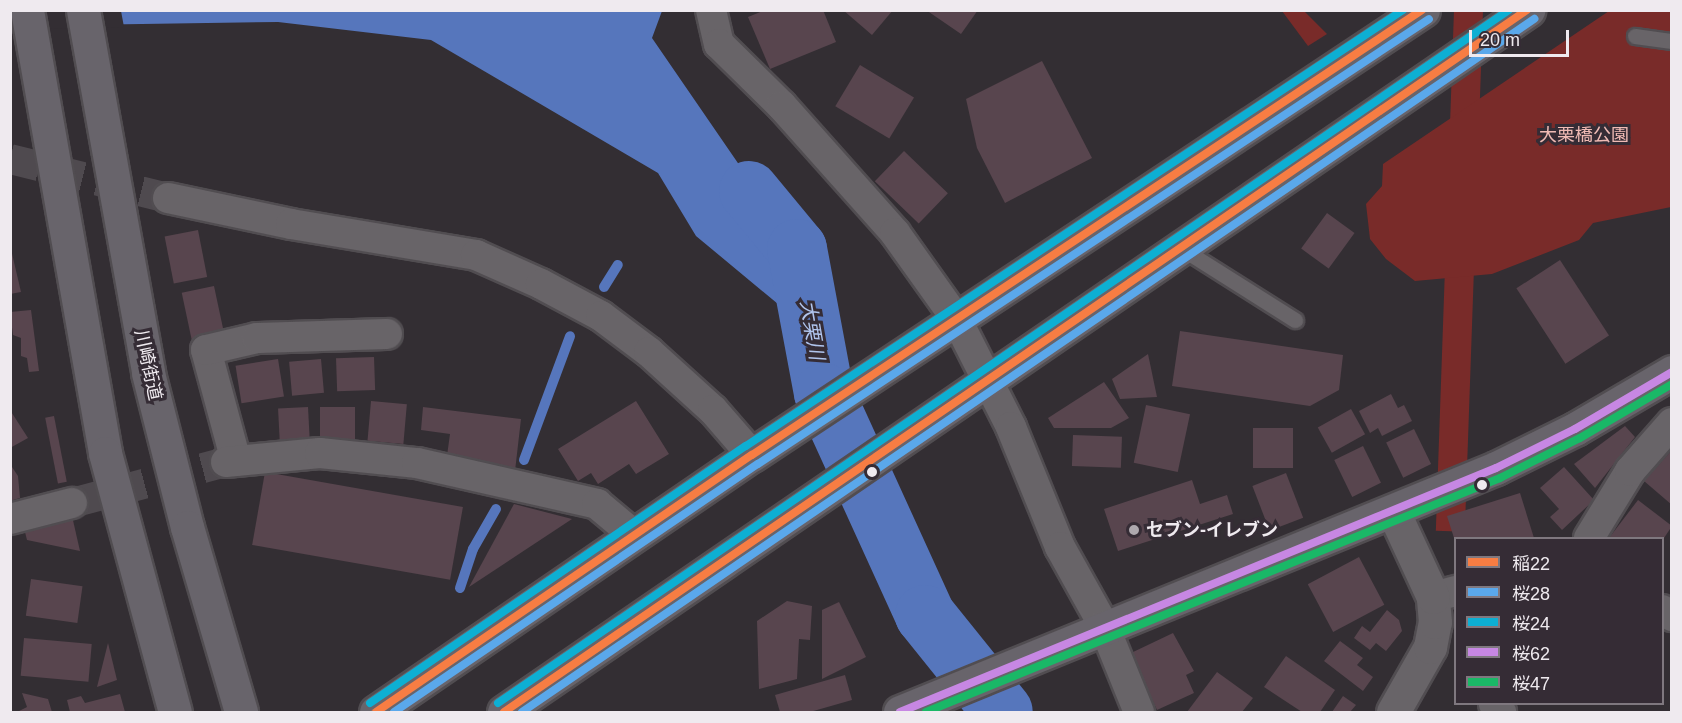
<!DOCTYPE html>
<meta charset="utf-8">
<style>
body{margin:0}
#map{position:relative;width:1682px;height:723px;overflow:hidden;background:#332e33;font-family:Helvetica,"Noto Sans JP",sans-serif}
div>[style]{position:absolute}
[style*='--x']{left:calc(var(--x)*1px);top:calc(var(--y)*1px);width:calc(var(--w)*1px);rotate:calc(var(--a)*1deg)}
.green>*{inset:0;background:#792b29;transform-origin:0 0}
.water>*{inset:0;background:#5676bc}
.pier>*{inset:0;background:#332e33}
.stream>*{height:10px;margin:-5px;padding:0 5px;transform-origin:5px;border-radius:5px;background:#5676bc}
.river>*{height:60px;margin:-30px;padding:0 30px;transform-origin:30px;border-radius:30px;background:#5676bc}
.building>*{inset:0;background:#58454e;transform-origin:0 0}
.minor-tunnel>*{height:30px;margin-top:-15px;transform-origin:0;background:repeating-linear-gradient(90deg,#4f4a4f 0 30px,transparent 0 45px)}
.roads{filter:drop-shadow(2px 0 #514d51) drop-shadow(-2px 0 #514d51) drop-shadow(0 2px #514d51) drop-shadow(0 -2px #514d51)}
.service>*{height:15px;margin:-7.5px;padding:0 7.5px;transform-origin:7.5px;border-radius:7.5px;background:#686468}
.minor>*{height:30px;margin:-15px;padding:0 15px;transform-origin:15px;border-radius:15px;background:#686468}
.tertiary>*{height:33px;margin:-16.5px;padding:0 16.5px;transform-origin:16.5px;border-radius:16.5px;background:#686468}
.primary>*{height:33px;margin:-16.5px;padding:0 16.5px;transform-origin:16.5px;border-radius:16.5px;background:#68646b}
.bus-1>*{height:8px;margin:-4px;padding:0 4px;transform-origin:4px;border-radius:4px;background:#f77d43}
.bus-2>*{height:8px;margin:-4px;padding:0 4px;transform-origin:4px;border-radius:4px;background:#5aa8eb}
.bus-3>*{height:8px;margin:-4px;padding:0 4px;transform-origin:4px;border-radius:4px;background:#0dafd3}
.bus-4>*{height:8px;margin:-4px;padding:0 4px;transform-origin:4px;border-radius:4px;background:#c787e3}
.bus-5>*{height:8px;margin:-4px;padding:0 4px;transform-origin:4px;border-radius:4px;background:#1ab867}
.dots>*{width:16px;height:16px;translate:-50% -50%;box-sizing:border-box;border:3px solid #352c35;border-radius:50%}
span{translate:-50% -50%;white-space:nowrap;text-align:center;line-height:1.15;-webkit-text-stroke:6px #352c35;paint-order:stroke}
.park-label{font-size:18px;color:#f0bbb5}
.street-label{font-size:18px;color:#efeaef}
.poi-label{font-size:18px;color:#efeaef;font-weight:700}
.left{translate:0 -50%;text-align:left}
.water-label{font-size:20px;color:#b0c4ed;font-style:italic}
.frame{position:absolute;inset:0;border:12px solid #efeaef;pointer-events:none}
.legend{position:absolute;left:1454px;top:537px;width:210px;height:168px;box-sizing:border-box;background:#352c35;border:2px solid #7f787f;margin:0;padding:8px 10px;list-style:none;font-size:18px;color:#efeaef}
.legend li{display:flex;align-items:center;gap:12px;height:30px}
.legend b{width:30px;border:2px solid #7f787f}
.scale{position:absolute;left:1469px;top:30px;width:100px;height:27px;box-sizing:border-box;border:3px solid #efeaef;border-top:0;padding-left:8px;font-size:18px;line-height:21px;white-space:nowrap;color:#efeaef;-webkit-text-stroke:4px #352c35;paint-order:stroke}
</style>
<div id="map">
<div class="green">
<i style="left:1454px;top:10px;width:29px;height:521px;rotate:2deg"></i>
<i style="clip-path:polygon(1282px 11px,1304px 11px,1327px 34px,1308px 46px)"></i>
<i style="clip-path:polygon(1609px 11px,1671px 11px,1671px 207px,1593px 223px,1579px 240px,1492px 274px,1415px 281px,1386px 259px,1370px 239px,1366px 204px,1382px 186px,1383px 164px)"></i>
</div>
<div class="water">
<i style="clip-path:polygon(10px 11px,662px 11px,652px 38px,797px 249px,813px 333px,696px 236px,658px 173px,431px 40px,278px 22px,11px 26px)"></i>
</div>
<div class="pier">
<i style="clip-path:polygon(11px 11px,121px 11px,124px 27px,10px 29px)"></i>
</div>
<div class="stream">
<i style="--x:604;--y:287;--w:26;--a:-58"></i>
<i style="--x:524;--y:460;--w:132;--a:-69.6"></i>
<i style="--x:460;--y:588;--w:41;--a:-71.6"></i>
<i style="--x:473;--y:549;--w:46;--a:-60.1"></i>
</div>
<div class="river">
<i style="--x:749;--y:191;--w:75;--a:50.4"></i>
<i style="--x:797;--y:249;--w:147;--a:79.4"></i>
<i style="--x:824;--y:393;--w:244;--a:65.5"></i>
<i style="--x:925;--y:615;--w:124;--a:51.2"></i>
</div>
<div class="building">
<i style="clip-path:polygon(765px 10px,823px 10px,836px 42px,770px 69px,748px 17px)"></i>
<i style="clip-path:polygon(843px 10px,893px 10px,872px 35px)"></i>
<i style="clip-path:polygon(926px 10px,978px 10px,961px 34px)"></i>
<i style="clip-path:polygon(1042px 61px,1092px 158px,1005px 203px,977px 148px,966px 99px)"></i>
<i style="left:860px;top:65px;width:63px;height:48px;rotate:31deg"></i>
<i style="left:904px;top:151px;width:61px;height:42px;rotate:44deg"></i>
<i style="left:1327px;top:213px;width:34px;height:44px;rotate:36deg"></i>
<i style="left:198px;top:230px;width:48px;height:34px;rotate:79deg"></i>
<i style="clip-path:polygon(10px 245px,21px 292px,10px 294px)"></i>
<i style="left:1560px;top:260px;width:90px;height:52px;rotate:57deg"></i>
<i style="left:214px;top:286px;width:52px;height:33px;rotate:78deg"></i>
<i style="clip-path:polygon(31px 310px,39px 371px,29px 372px,27px 358px,21px 356px,21px 338px,13px 335px,10px 312px)"></i>
<i style="clip-path:polygon(1180px 331px,1343px 355px,1339px 390px,1310px 406px,1172px 386px)"></i>
<i style="clip-path:polygon(1148px 354px,1157px 397px,1120px 399px,1112px 379px)"></i>
<i style="left:374px;top:357px;width:33px;height:38px;rotate:88deg"></i>
<i style="left:278px;top:359px;width:38px;height:43px;rotate:81deg"></i>
<i style="left:321px;top:359px;width:34px;height:32px;rotate:85deg"></i>
<i style="clip-path:polygon(1104px 382px,1129px 418px,1111px 428px,1054px 428px,1048px 418px)"></i>
<i style="clip-path:polygon(1391px 394px,1398px 408px,1404px 405px,1412px 421px,1382px 436px,1378px 428px,1370px 433px,1359px 411px)"></i>
<i style="left:371px;top:401px;width:36px;height:40px;rotate:5deg"></i>
<i style="clip-path:polygon(636px 401px,669px 454px,636px 474px,629px 464px,598px 484px,591px 473px,578px 481px,558px 449px)"></i>
<i style="left:1146px;top:405px;width:45px;height:59px;rotate:12deg"></i>
<i style="left:308px;top:407px;width:35px;height:30px;rotate:87deg"></i>
<i style="left:320px;top:407px;width:35px;height:34px"></i>
<i style="clip-path:polygon(423px 407px,521px 419px,515px 471px,446px 463px,450px 434px,421px 430px)"></i>
<i style="left:1351px;top:409px;width:29px;height:38px;rotate:61deg"></i>
<i style="clip-path:polygon(10px 410px,28px 438px,10px 448px)"></i>
<i style="left:54px;top:416px;width:67px;height:9px;rotate:79deg"></i>
<i style="clip-path:polygon(1625px 426px,1635px 437px,1595px 488px,1574px 464px)"></i>
<i style="left:1253px;top:428px;width:40px;height:40px"></i>
<i style="left:1414px;top:429px;width:39px;height:31px;rotate:64deg"></i>
<i style="left:1073px;top:435px;width:49px;height:31px;rotate:2deg"></i>
<i style="left:1363px;top:446px;width:41px;height:32px;rotate:64deg"></i>
<i style="clip-path:polygon(1672px 450px,1672px 505px,1644px 481px)"></i>
<i style="clip-path:polygon(12px 467px,18px 476px,20px 498px,10px 501px)"></i>
<i style="clip-path:polygon(1564px 467px,1594px 500px,1562px 530px,1550px 517px,1559px 509px,1540px 488px)"></i>
<i style="left:265px;top:472px;width:201px;height:74px;rotate:10deg"></i>
<i style="left:1286px;top:473px;width:48px;height:36px;rotate:69deg"></i>
<i style="clip-path:polygon(1192px 480px,1200px 504px,1227px 495px,1233px 514px,1118px 551px,1104px 509px)"></i>
<i style="clip-path:polygon(1520px 493px,1534px 538px,1454px 538px,1447px 516px)"></i>
<i style="clip-path:polygon(1638px 500px,1672px 526px,1664px 538px,1609px 538px)"></i>
<i style="clip-path:polygon(514px 504px,572px 519px,469px 587px)"></i>
<i style="clip-path:polygon(72px 516px,80px 551px,27px 540px,24px 528px)"></i>
<i style="left:1359px;top:557px;width:54px;height:58px;rotate:62deg"></i>
<i style="left:31px;top:579px;width:52px;height:37px;rotate:8deg"></i>
<i style="clip-path:polygon(787px 601px,812px 606px,810px 640px,799px 639px,797px 679px,759px 689px,757px 621px)"></i>
<i style="clip-path:polygon(839px 602px,866px 657px,822px 679px,822px 610px)"></i>
<i style="clip-path:polygon(1387px 610px,1399px 620px,1402px 631px,1386px 651px,1376px 643px,1370px 650px,1354px 638px,1362px 626px,1370px 632px)"></i>
<i style="clip-path:polygon(1173px 633px,1194px 671px,1186px 675px,1194px 693px,1157px 710px,1131px 653px)"></i>
<i style="left:24px;top:638px;width:68px;height:38px;rotate:5deg"></i>
<i style="clip-path:polygon(1340px 641px,1363px 658px,1357px 665px,1373px 677px,1363px 691px,1324px 661px)"></i>
<i style="clip-path:polygon(108px 643px,117px 680px,97px 687px)"></i>
<i style="clip-path:polygon(1286px 656px,1335px 690px,1320px 712px,1302px 712px,1264px 687px)"></i>
<i style="clip-path:polygon(1217px 672px,1253px 698px,1242px 712px,1187px 712px)"></i>
<i style="clip-path:polygon(845px 675px,852px 700px,810px 712px,780px 712px,775px 695px)"></i>
<i style="clip-path:polygon(22px 693px,48px 699px,52px 712px,17px 712px,27px 707px)"></i>
<i style="clip-path:polygon(120px 694px,125px 712px,70px 712px,67px 700px,81px 696px,85px 703px)"></i>
<i style="clip-path:polygon(1343px 696px,1356px 705px,1350px 712px,1332px 712px)"></i>
</div>
<div class="minor-tunnel">
<i style="--x:10;--y:159;--w:163;--a:13.9"></i>
<i style="--x:72;--y:503;--w:159;--a:-14.9"></i>
</div>
<div class="roads">
<div class="service">
<i style="--x:1635;--y:36;--w:37;--a:8"></i>
<i style="--x:1181;--y:248;--w:135;--a:32.3"></i>
</div>
<div class="minor">
<i style="--x:711;--y:10;--w:35;--a:77"></i>
<i style="--x:719;--y:44;--w:88;--a:44.5"></i>
<i style="--x:782;--y:106;--w:170;--a:48.3"></i>
<i style="--x:895;--y:233;--w:107;--a:54.5"></i>
<i style="--x:957;--y:320;--w:120;--a:63.2"></i>
<i style="--x:1011;--y:427;--w:130;--a:67.8"></i>
<i style="--x:1060;--y:547;--w:90;--a:60.9"></i>
<i style="--x:1104;--y:626;--w:93;--a:67.9"></i>
<i style="--x:168;--y:198;--w:126;--a:11.9"></i>
<i style="--x:291;--y:224;--w:188;--a:9.5"></i>
<i style="--x:476;--y:255;--w:71;--a:24"></i>
<i style="--x:541;--y:284;--w:68;--a:28.1"></i>
<i style="--x:601;--y:316;--w:60;--a:36.9"></i>
<i style="--x:649;--y:352;--w:86;--a:42.2"></i>
<i style="--x:713;--y:410;--w:60;--a:49.1"></i>
<i style="--x:236;--y:461;--w:115;--a:-105.1"></i>
<i style="--x:206;--y:350;--w:52;--a:-13.2"></i>
<i style="--x:257;--y:338;--w:130;--a:-1.8"></i>
<i style="--x:226;--y:462;--w:94;--a:-5.5"></i>
<i style="--x:320;--y:453;--w:98;--a:5.9"></i>
<i style="--x:417;--y:463;--w:185;--a:12.8"></i>
<i style="--x:597;--y:504;--w:48;--a:40"></i>
<i style="--x:10;--y:519;--w:64;--a:-14.5"></i>
<i style="--x:1589;--y:538;--w:79;--a:-58.5"></i>
<i style="--x:1630;--y:471;--w:64;--a:-48.8"></i>
<i style="--x:1433;--y:597;--w:24;--a:-15"></i>
<i style="--x:1662;--y:610;--w:12;--a:31"></i>
<i style="--x:1494;--y:704;--w:11;--a:49"></i>
</div>
<div class="tertiary">
<i style="--x:1393;--y:712;--w:75;--a:-60.4"></i>
<i style="--x:1430;--y:647;--w:25;--a:-79"></i>
<i style="--x:1435;--y:622;--w:25;--a:-95"></i>
<i style="--x:1433;--y:597;--w:95;--a:-114.9"></i>
</div>
<div class="primary">
<i style="--x:27;--y:10;--w:450;--a:80"></i>
<i style="--x:105;--y:453;--w:268;--a:74.9"></i>
<i style="--x:83;--y:10;--w:369;--a:79.8"></i>
<i style="--x:148;--y:373;--w:159;--a:75.8"></i>
<i style="--x:187;--y:527;--w:193;--a:73.7"></i>
<i style="--x:376;--y:712;--w:455;--a:-34.4"></i>
<i style="--x:752;--y:455;--w:805;--a:-33.55"></i>
<i style="--x:504;--y:712;--w:1242;--a:-34.43"></i>
<i style="--x:900;--y:712;--w:644;--a:-22.26"></i>
<i style="--x:1496;--y:468;--w:88;--a:-26.3"></i>
<i style="--x:1575;--y:429;--w:113;--a:-30.4"></i>
</div>
</div>
<div class="bus-1">
<i style="--x:376;--y:712;--w:455;--a:-34.4"></i>
<i style="--x:752;--y:455;--w:804;--a:-33.59"></i>
<i style="--x:504;--y:712;--w:1241;--a:-34.46"></i>
</div>
<div class="bus-2">
<i style="--x:394;--y:712;--w:440;--a:-34.3"></i>
<i style="--x:758;--y:464;--w:805;--a:-33.55"></i>
<i style="--x:522;--y:712;--w:1227;--a:-34.4"></i>
</div>
<div class="bus-3">
<i style="--x:370;--y:703;--w:455;--a:-34.4"></i>
<i style="--x:746;--y:446;--w:789;--a:-33.57"></i>
<i style="--x:498;--y:703;--w:1226;--a:-34.43"></i>
</div>
<div class="bus-4">
<i style="--x:900;--y:712;--w:644;--a:-22.26"></i>
<i style="--x:1496;--y:468;--w:88;--a:-26.3"></i>
<i style="--x:1575;--y:429;--w:113;--a:-30.4"></i>
</div>
<div class="bus-5">
<i style="--x:926;--y:712;--w:620;--a:-22.18"></i>
<i style="--x:1500;--y:478;--w:89;--a:-26.6"></i>
<i style="--x:1580;--y:438;--w:107;--a:-30.4"></i>
</div>
<div class="dots">
<i style="left:872px;top:472px;background:#efeaef"></i>
<i style="left:1482px;top:485px;background:#efeaef"></i>
<i style="left:1134px;top:530px;background:#ada8ad"></i>
</div>
<div class="park-label">
<span style="left:1584px;top:135px">大栗橋公園</span>
</div>
<div class="street-label">
<span style="left:148px;top:365px;rotate:78deg">川崎街道</span>
</div>
<div class="poi-label">
<span class="left" style="left:1146px;top:530px">セブン-イレブン</span>
</div>
<div class="water-label">
<span style="left:812px;top:330px;rotate:80deg">大栗川</span>
</div>
<div class="frame"></div>
<ul class="legend">
<li><b style="height:8px;background:#f77d43"></b>稲22</li>
<li><b style="height:8px;background:#5aa8eb"></b>桜28</li>
<li><b style="height:8px;background:#0dafd3"></b>桜24</li>
<li><b style="height:8px;background:#c787e3"></b>桜62</li>
<li><b style="height:8px;background:#1ab867"></b>桜47</li>
</ul>
<div class="scale">20 m</div>
</div>
